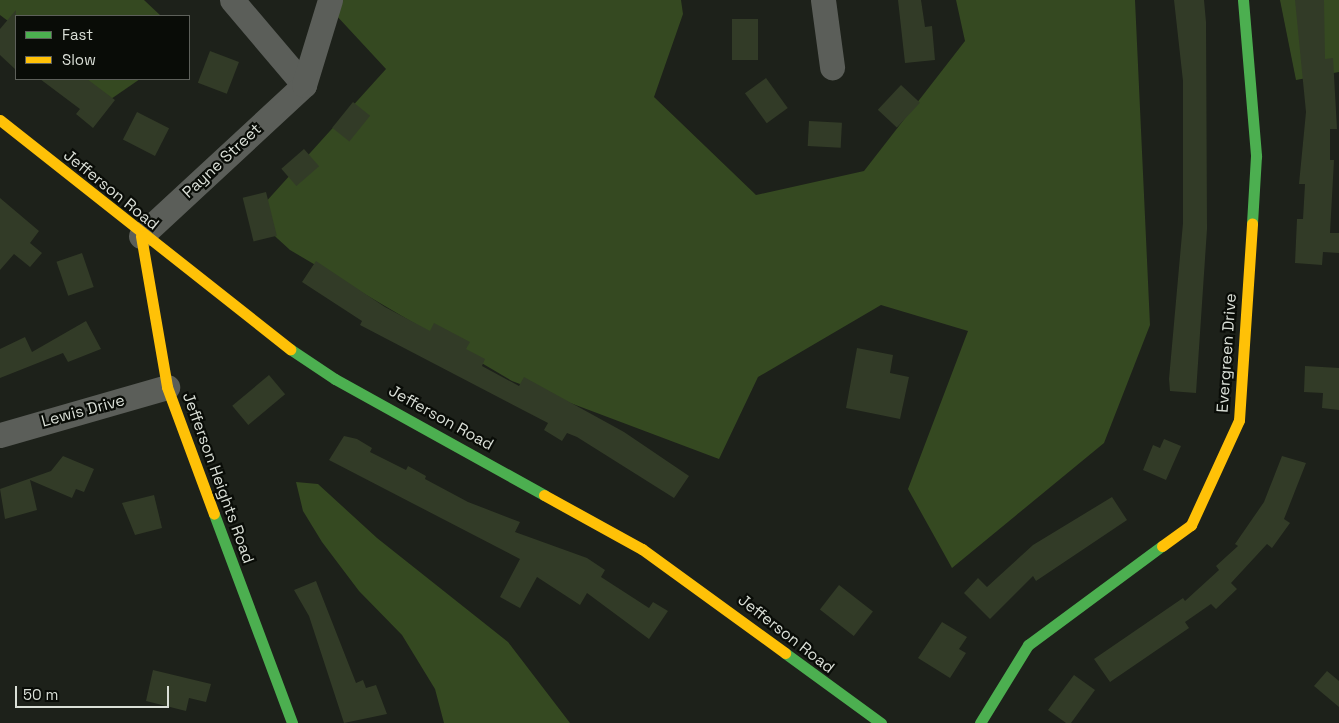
<!DOCTYPE html>
<style>
body{margin:0}
#map{position:relative;width:1339px;height:723px;overflow:hidden;background:#1d211a;font-family:"Space Grotesk",sans-serif}
div>[style]{position:absolute}
[style*='--x']{left:calc(var(--x)*1px);top:calc(var(--y)*1px);width:calc(var(--w)*1px);rotate:calc(var(--a)*1deg)}
.green>*{inset:0;background:#354921}
.building>*{inset:0;background:#323b27;transform-origin:0 0}
.street>*{height:25px;margin:-12.5px;padding:0 12.5px;transform-origin:12.5px;border-radius:12.5px;background:#5b5e59}
.fast>*{height:11px;margin:-5.5px;padding:0 5.5px;transform-origin:5.5px;border-radius:5.5px;background:#4caf50}
.slow>*{height:11px;margin:-5.5px;padding:0 5.5px;transform-origin:5.5px;border-radius:5.5px;background:#ffc107}
span{translate:-50% -50%;white-space:nowrap;text-align:center;line-height:1.15;-webkit-text-stroke:4.5px #090c07;paint-order:stroke}
.street-label{font-size:16px;color:#dadfd7}
.legend{position:absolute;left:15px;top:15px;width:175px;height:65px;box-sizing:border-box;background:#090c07;border:1px solid #5d605a;margin:0;padding:6px 9px;list-style:none;font-size:15px;color:#dadfd7}
.legend li{display:flex;align-items:center;gap:10px;height:25px}
.legend b{width:25px;border:1px solid #5d605a}
.scale{position:absolute;left:15px;top:686px;width:154px;height:22px;box-sizing:border-box;border:2px solid #dadfd7;border-top:0;padding-left:6px;font-size:15px;line-height:18px;white-space:nowrap;color:#dadfd7;-webkit-text-stroke:4px #090c07;paint-order:stroke}
</style>
<div id="map">
<div class="green">
<i style="clip-path:polygon(0 0,144px 0,161px 16px,16px 16px,16px 27px,0 15px)"></i>
<i style="clip-path:polygon(322px 0,681px 0,683px 14px,654px 97px,756px 195px,864px 171px,965px 41px,956px 0,1135px 0,1150px 325px,1104px 443px,952px 568px,908px 489px,968px 331px,881px 305px,758px 377px,719px 459px,512px 381px,290px 250px,253px 216px,386px 69px)"></i>
<i style="clip-path:polygon(1280px 0,1339px 0,1339px 72px,1296px 80px)"></i>
<i style="clip-path:polygon(85px 79px,140px 79px,111px 99px)"></i>
<i style="clip-path:polygon(296px 482px,318px 484px,377px 538px,508px 642px,570px 723px,444px 723px,435px 689px,402px 635px,359px 591px,322px 542px,303px 511px)"></i>
</div>
<div class="building">
<i style="clip-path:polygon(898px 0,921px 0,925px 27px,932px 26px,935px 60px,905px 63px)"></i>
<i style="clip-path:polygon(1174px 0,1204px 0,1206px 22px,1207px 229px,1196px 393px,1170px 391px,1169px 379px,1183px 223px,1183px 81px)"></i>
<i style="clip-path:polygon(1295px 0,1324px 0,1325px 59px,1333px 58px,1337px 129px,1330px 129px,1330px 160px,1334px 160px,1330px 233px,1339px 233px,1339px 253px,1323px 252px,1322px 265px,1295px 263px,1297px 219px,1303px 219px,1305px 184px,1299px 184px,1306px 112px)"></i>
<i style="clip-path:polygon(16px 10px,16px 70px,0 55px,0 29px)"></i>
<i style="left:732px;top:19px;width:26px;height:41px"></i>
<i style="left:210px;top:51px;width:31px;height:34px;rotate:21deg"></i>
<i style="left:766px;top:78px;width:37px;height:26px;rotate:54deg"></i>
<i style="clip-path:polygon(40px 79px,87px 79px,115px 100px,93px 128px,76px 114px,80px 109px)"></i>
<i style="left:901px;top:85px;width:26px;height:34px;rotate:43deg"></i>
<i style="left:353px;top:102px;width:22px;height:33px;rotate:39deg"></i>
<i style="left:137px;top:112px;width:36px;height:31px;rotate:27deg"></i>
<i style="left:809px;top:121px;width:33px;height:25px;rotate:3deg"></i>
<i style="left:304px;top:149px;width:23px;height:30px;rotate:49deg"></i>
<i style="left:266px;top:192px;width:45px;height:24px;rotate:76deg"></i>
<i style="clip-path:polygon(0 198px,39px 231px,30px 243px,42px 253px,30px 267px,14px 254px,0 270px)"></i>
<i style="left:82px;top:253px;width:36px;height:27px;rotate:71deg"></i>
<i style="clip-path:polygon(316px 261px,385px 307px,430px 331px,434px 323px,470px 342px,466px 349px,485px 359px,482px 366px,519px 386px,524px 377px,624px 432px,689px 476px,674px 498px,577px 437px,567px 433px,562px 441px,544px 430px,548px 423px,360px 325px,362px 321px,302px 282px)"></i>
<i style="clip-path:polygon(86px 321px,101px 349px,68px 362px,63px 353px,0 378px,0 349px,25px 337px,32px 352px)"></i>
<i style="clip-path:polygon(857px 348px,893px 355px,890px 373px,909px 377px,900px 419px,846px 408px)"></i>
<i style="clip-path:polygon(1305px 366px,1339px 368px,1339px 410px,1322px 408px,1323px 393px,1304px 392px)"></i>
<i style="left:269px;top:375px;width:25px;height:48px;rotate:50deg"></i>
<i style="clip-path:polygon(344px 436px,357px 439px,372px 448px,370px 452px,406px 470px,408px 466px,426px 476px,425px 479px,468px 502px,520px 522px,515px 532px,587px 558px,605px 570px,601px 577px,649px 608px,653px 602px,668px 611px,649px 639px,587px 593px,580px 605px,537px 577px,520px 608px,500px 597px,520px 559px,329px 460px)"></i>
<i style="clip-path:polygon(1164px 439px,1181px 446px,1166px 480px,1143px 470px,1153px 445px,1160px 448px)"></i>
<i style="clip-path:polygon(63px 456px,94px 469px,84px 492px,76px 489px,72px 498px,30px 480px,37px 510px,5px 519px,0 489px,51px 471px)"></i>
<i style="clip-path:polygon(1282px 456px,1306px 463px,1284px 519px,1290px 523px,1272px 548px,1267px 544px,1231px 583px,1237px 589px,1216px 609px,1211px 604px,1185px 622px,1189px 628px,1110px 682px,1094px 659px,1183px 598px,1185px 601px,1219px 570px,1216px 566px,1238px 546px,1235px 544px,1264px 502px)"></i>
<i style="clip-path:polygon(154px 495px,162px 528px,135px 535px,122px 503px)"></i>
<i style="clip-path:polygon(1112px 497px,1127px 520px,1036px 581px,1033px 576px,990px 619px,964px 593px,978px 578px,987px 587px,1033px 545px)"></i>
<i style="clip-path:polygon(316px 581px,356px 683px,363px 680px,366px 688px,376px 685px,387px 714px,344px 723px,309px 616px,294px 590px)"></i>
<i style="left:839px;top:585px;width:43px;height:31px;rotate:38deg"></i>
<i style="clip-path:polygon(942px 622px,967px 637px,959px 649px,966px 653px,950px 678px,918px 658px)"></i>
<i style="clip-path:polygon(153px 670px,211px 684px,206px 702px,189px 698px,186px 711px,146px 701px)"></i>
<i style="clip-path:polygon(1327px 671px,1339px 681px,1339px 707px,1314px 686px)"></i>
<i style="clip-path:polygon(1074px 675px,1095px 690px,1071px 723px,1066px 723px,1048px 710px)"></i>
</div>
<div class="street">
<i style="--x:232;--y:0;--w:111;--a:49.7"></i>
<i style="--x:823;--y:0;--w:68;--a:82.3"></i>
<i style="--x:141;--y:236;--w:222;--a:-42.8"></i>
<i style="--x:304;--y:85;--w:89;--a:-73"></i>
<i style="--x:0;--y:435;--w:174;--a:-16"></i>
</div>
<div class="fast">
<i style="--x:1243;--y:0;--w:157;--a:85.2"></i>
<i style="--x:1256;--y:156;--w:67;--a:93.4"></i>
<i style="--x:290;--y:349;--w:54;--a:33.7"></i>
<i style="--x:335;--y:379;--w:239;--a:29"></i>
<i style="--x:214;--y:514;--w:223;--a:69.5"></i>
<i style="--x:785;--y:653;--w:119;--a:36.1"></i>
<i style="--x:980;--y:723;--w:92;--a:-58.4"></i>
<i style="--x:1028;--y:645;--w:167;--a:-36.5"></i>
</div>
<div class="slow">
<i style="--x:0;--y:120;--w:370;--a:38.3"></i>
<i style="--x:141;--y:236;--w:153;--a:80.2"></i>
<i style="--x:167;--y:387;--w:135;--a:69.7"></i>
<i style="--x:544;--y:495;--w:112;--a:28.9"></i>
<i style="--x:642;--y:549;--w:177;--a:36"></i>
<i style="--x:1162;--y:546;--w:36;--a:-36"></i>
<i style="--x:1191;--y:525;--w:115;--a:-65.4"></i>
<i style="--x:1239;--y:420;--w:197;--a:-86.2"></i>
</div>
<div class="street-label">
<span style="left:222px;top:161px;rotate:-43deg">Payne Street</span>
<span style="left:111px;top:190px;rotate:39deg">Jefferson Road</span>
<span style="left:1227px;top:353px;rotate:-86deg">Evergreen Drive</span>
<span style="left:83px;top:411px;rotate:-15deg">Lewis Drive</span>
<span style="left:441px;top:418px;rotate:29deg">Jefferson Road</span>
<span style="left:218px;top:478px;rotate:70deg">Jefferson Heights Road</span>
<span style="left:786px;top:634px;rotate:38deg">Jefferson Road</span>
</div>
<ul class="legend">
<li><b style="height:6px;background:#4caf50"></b>Fast</li>
<li><b style="height:6px;background:#ffc107"></b>Slow</li>
</ul>
<div class="scale">50 m</div>
</div>
